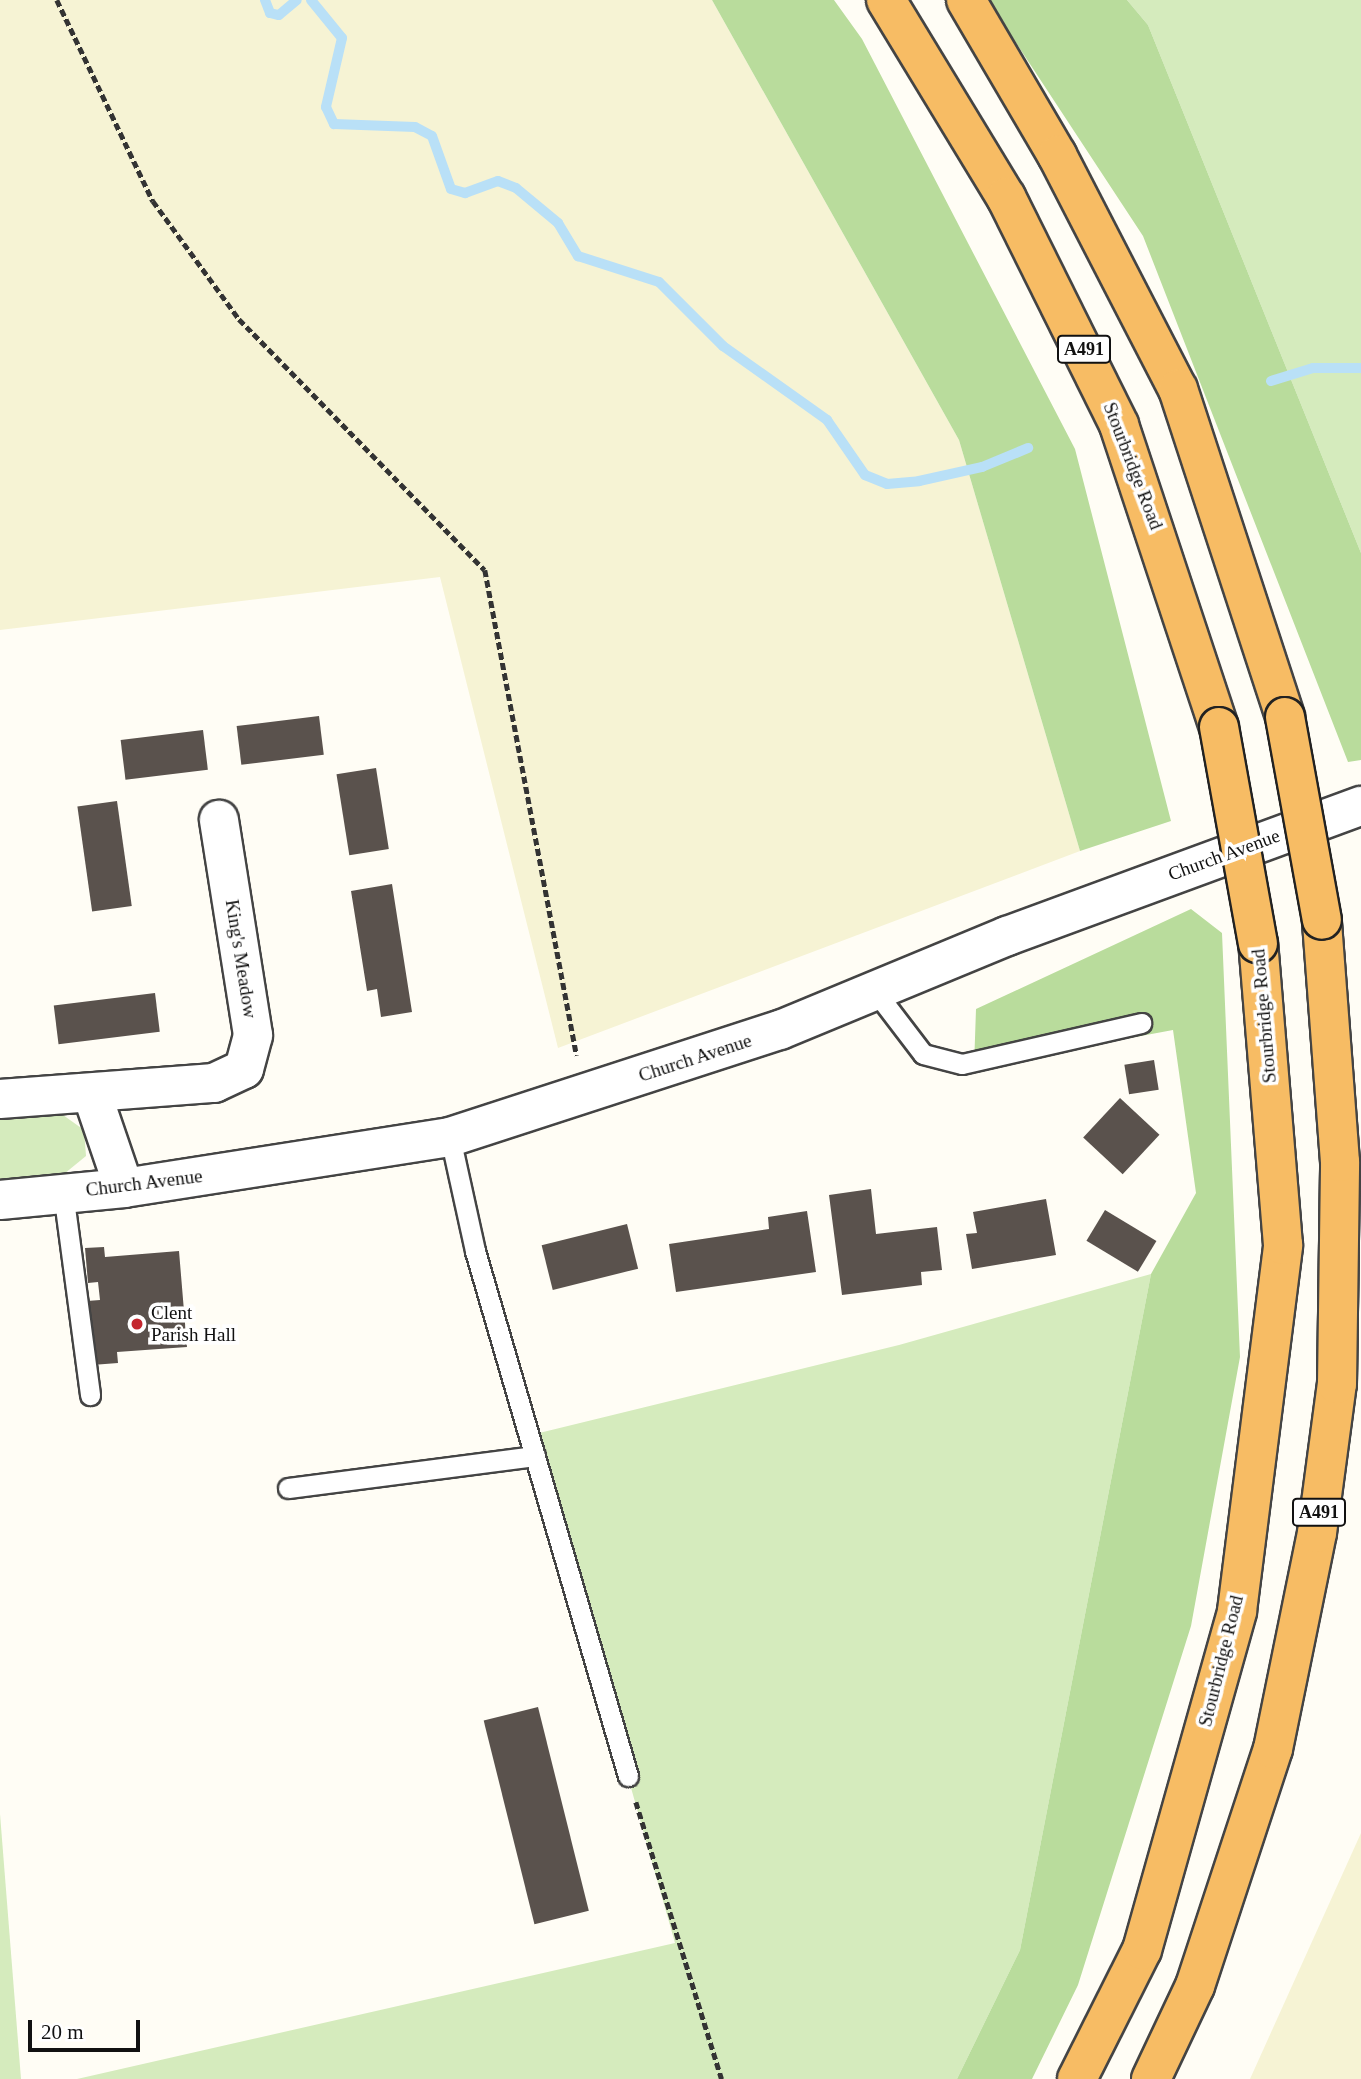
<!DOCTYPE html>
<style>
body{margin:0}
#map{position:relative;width:1361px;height:2079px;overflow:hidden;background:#fffdf5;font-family:"Times New Roman",serif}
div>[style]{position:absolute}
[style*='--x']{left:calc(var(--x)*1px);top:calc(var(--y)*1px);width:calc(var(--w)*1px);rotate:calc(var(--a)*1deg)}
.farmland>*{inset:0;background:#f6f3d4}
.green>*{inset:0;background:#d5ebbd}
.forest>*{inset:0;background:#b9dc9c}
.stream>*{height:10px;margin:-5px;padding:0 5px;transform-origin:5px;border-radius:5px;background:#b9e0f7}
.building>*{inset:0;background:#5a524d;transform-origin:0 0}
.path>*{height:4.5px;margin-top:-2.25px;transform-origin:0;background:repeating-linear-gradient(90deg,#333 0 7px,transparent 0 10.5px)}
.roads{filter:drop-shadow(2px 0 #444) drop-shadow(-2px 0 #444) drop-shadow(0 2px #444) drop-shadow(0 -2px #444)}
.service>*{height:19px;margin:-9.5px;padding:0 9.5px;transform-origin:9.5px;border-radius:9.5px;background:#fff}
.minor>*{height:38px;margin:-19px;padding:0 19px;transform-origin:19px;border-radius:19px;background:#fff}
.tertiary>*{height:38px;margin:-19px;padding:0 19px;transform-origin:19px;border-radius:19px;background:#fff}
.trunk>*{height:38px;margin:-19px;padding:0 19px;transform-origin:19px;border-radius:19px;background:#f7bc64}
.bridges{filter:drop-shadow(2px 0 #222) drop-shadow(-2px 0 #222) drop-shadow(0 2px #222) drop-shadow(0 -2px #222)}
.trunk-bridge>*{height:38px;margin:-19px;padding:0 19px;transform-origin:19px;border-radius:19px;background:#f7bc64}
.dots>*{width:19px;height:19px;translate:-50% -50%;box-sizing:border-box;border:4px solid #fff;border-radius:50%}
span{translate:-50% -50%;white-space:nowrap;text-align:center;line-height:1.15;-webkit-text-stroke:7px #fff;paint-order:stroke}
.shield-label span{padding:2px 5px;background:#fff;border:2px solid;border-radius:5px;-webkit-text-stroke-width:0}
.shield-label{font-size:18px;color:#111;font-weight:700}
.street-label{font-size:19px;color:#111}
.poi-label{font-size:19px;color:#111}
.left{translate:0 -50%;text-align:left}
.scale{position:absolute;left:28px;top:2020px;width:112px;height:32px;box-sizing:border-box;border:4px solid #111;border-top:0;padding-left:9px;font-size:21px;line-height:24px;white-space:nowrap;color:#111;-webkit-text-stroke:5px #fff;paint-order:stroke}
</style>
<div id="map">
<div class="farmland">
<i style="clip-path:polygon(0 0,712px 0,959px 440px,1080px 851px,558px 1048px,440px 577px,0 630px)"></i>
<i style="clip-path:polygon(1361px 1833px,1361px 2079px,1250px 2079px)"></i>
</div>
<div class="green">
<i style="clip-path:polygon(1127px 0,1361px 0,1361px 553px,1148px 25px)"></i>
<i style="clip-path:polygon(63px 1115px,84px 1130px,86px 1156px,64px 1174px,0 1181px,0 1120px)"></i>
<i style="clip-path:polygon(1151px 1274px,1020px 1950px,957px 2079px,77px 2079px,675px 1943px,531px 1435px,899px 1345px)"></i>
<i style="clip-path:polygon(0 1814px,21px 2079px,0 2079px)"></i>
</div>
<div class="forest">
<i style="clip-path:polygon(712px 0,834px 0,862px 39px,1075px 449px,1171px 821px,1080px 851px,959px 440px)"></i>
<i style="clip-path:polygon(988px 0,1127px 0,1148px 25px,1361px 553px,1361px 760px,1348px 762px,1143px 236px)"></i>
<i style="clip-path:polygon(1191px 909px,1222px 933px,1240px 1357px,1191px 1626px,1078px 1985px,1032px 2079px,957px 2079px,1020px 1950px,1151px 1274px,1196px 1193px,1173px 1030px,974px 1067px,976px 1009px)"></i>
</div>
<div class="stream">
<i style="--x:265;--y:0;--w:14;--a:69"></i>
<i style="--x:270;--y:13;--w:9;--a:13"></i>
<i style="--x:279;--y:15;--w:23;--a:-40"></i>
<i style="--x:311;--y:0;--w:49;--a:50.8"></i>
<i style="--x:342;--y:38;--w:71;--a:103.1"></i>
<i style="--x:326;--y:107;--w:19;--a:65"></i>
<i style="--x:334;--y:124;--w:81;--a:2.1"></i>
<i style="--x:415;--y:127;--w:19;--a:28"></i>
<i style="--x:432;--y:136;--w:56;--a:70.3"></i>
<i style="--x:451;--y:189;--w:15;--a:16"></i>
<i style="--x:465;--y:193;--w:35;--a:-20"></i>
<i style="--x:498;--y:181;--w:19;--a:21"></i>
<i style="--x:516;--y:188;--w:55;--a:39.8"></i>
<i style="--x:558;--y:223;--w:39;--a:59"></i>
<i style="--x:578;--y:256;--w:85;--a:17.8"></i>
<i style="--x:659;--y:282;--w:91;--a:45"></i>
<i style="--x:723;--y:346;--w:128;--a:35.4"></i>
<i style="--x:827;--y:420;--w:67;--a:55.4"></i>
<i style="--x:865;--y:475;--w:24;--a:22"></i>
<i style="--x:887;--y:484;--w:32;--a:-5"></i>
<i style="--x:919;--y:481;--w:65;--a:-12.5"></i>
<i style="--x:982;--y:467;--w:50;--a:-22.4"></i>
<i style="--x:1271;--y:381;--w:44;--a:-17.2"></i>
<i style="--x:1313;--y:368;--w:48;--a:0"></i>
</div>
<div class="building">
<i style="left:319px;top:716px;width:39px;height:83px;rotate:83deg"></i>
<i style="left:203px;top:730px;width:40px;height:83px;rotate:83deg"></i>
<i style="left:376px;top:768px;width:82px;height:40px;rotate:81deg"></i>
<i style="left:117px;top:801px;width:106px;height:40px;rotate:82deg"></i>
<i style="clip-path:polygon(392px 884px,412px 1012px,381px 1017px,377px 989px,367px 991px,351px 891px)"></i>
<i style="left:155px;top:993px;width:39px;height:102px;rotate:83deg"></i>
<i style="left:1154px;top:1060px;width:30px;height:30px;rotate:81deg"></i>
<i style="left:1120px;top:1098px;width:54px;height:54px;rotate:43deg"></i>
<i style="clip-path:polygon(871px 1189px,876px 1234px,937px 1227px,942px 1270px,921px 1272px,922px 1285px,842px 1295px,829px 1195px)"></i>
<i style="clip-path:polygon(1046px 1199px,1056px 1255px,972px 1269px,966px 1234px,977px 1233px,973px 1212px)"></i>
<i style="left:1105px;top:1210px;width:60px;height:36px;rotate:31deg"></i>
<i style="clip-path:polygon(807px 1211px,816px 1272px,676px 1292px,669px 1244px,769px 1229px,768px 1217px)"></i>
<i style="left:627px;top:1224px;width:46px;height:88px;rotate:76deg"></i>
<i style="clip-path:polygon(104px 1247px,105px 1257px,179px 1251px,187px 1347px,117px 1352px,118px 1363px,92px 1365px,87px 1301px,100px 1300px,98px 1282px,88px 1283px,85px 1248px)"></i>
<i style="left:538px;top:1707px;width:210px;height:56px;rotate:76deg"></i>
</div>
<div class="path">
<i style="--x:57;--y:0;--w:223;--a:64.5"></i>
<i style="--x:153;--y:201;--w:146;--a:53.9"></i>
<i style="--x:239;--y:319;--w:351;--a:45.6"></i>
<i style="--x:485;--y:570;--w:494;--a:79.3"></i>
<i style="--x:636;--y:1802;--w:290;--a:72.8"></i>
</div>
<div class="roads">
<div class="service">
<i style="--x:875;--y:991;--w:79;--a:52.7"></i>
<i style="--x:923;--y:1054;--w:40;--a:14.4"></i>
<i style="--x:962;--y:1064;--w:184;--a:-12.9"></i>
<i style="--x:450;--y:1137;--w:117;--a:77.6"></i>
<i style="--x:475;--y:1251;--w:547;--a:73.75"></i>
<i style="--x:63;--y:1192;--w:205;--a:82.4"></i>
<i style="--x:288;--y:1488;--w:249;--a:-7.4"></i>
</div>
<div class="minor">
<i style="--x:92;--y:1094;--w:99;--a:71.2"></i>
<i style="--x:0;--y:1099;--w:215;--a:-4.3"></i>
<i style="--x:214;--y:1083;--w:33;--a:-25"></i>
<i style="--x:244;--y:1069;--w:35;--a:-75"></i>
<i style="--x:253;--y:1035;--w:218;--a:-99"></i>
</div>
<div class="tertiary">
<i style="--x:0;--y:1200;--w:125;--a:-5.5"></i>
<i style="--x:124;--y:1188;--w:330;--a:-8.9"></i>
<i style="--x:450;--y:1137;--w:347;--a:-18"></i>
<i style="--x:780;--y:1030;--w:246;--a:-22.5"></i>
<i style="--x:1007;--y:936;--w:377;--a:-20.2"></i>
</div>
<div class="trunk">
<i style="--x:886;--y:0;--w:231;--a:58.7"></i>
<i style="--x:1006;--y:197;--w:254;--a:63.6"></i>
<i style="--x:1119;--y:425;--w:318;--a:71.7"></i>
<i style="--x:966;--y:0;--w:180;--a:59.6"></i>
<i style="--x:1057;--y:155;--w:263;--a:62.7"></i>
<i style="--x:1178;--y:389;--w:345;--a:71.9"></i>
<i style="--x:1077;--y:2079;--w:144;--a:-63.3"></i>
<i style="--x:1142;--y:1950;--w:352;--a:-74.3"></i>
<i style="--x:1237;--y:1611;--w:369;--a:-82.8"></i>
<i style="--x:1283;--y:1245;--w:302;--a:-94.7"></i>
<i style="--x:1151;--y:2079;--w:103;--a:-64.7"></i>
<i style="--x:1195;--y:1986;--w:250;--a:-71.8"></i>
<i style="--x:1273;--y:1749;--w:220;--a:-78.5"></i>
<i style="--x:1317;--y:1533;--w:150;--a:-82.4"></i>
<i style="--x:1337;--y:1384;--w:222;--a:-89.2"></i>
<i style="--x:1340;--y:1162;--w:243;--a:-94.3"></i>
</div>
</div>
<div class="bridges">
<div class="trunk-bridge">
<i style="--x:1285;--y:717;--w:206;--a:79.7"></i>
<i style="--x:1219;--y:727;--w:220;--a:79.8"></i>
</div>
</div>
<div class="dots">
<i style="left:137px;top:1324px;background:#c4262e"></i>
</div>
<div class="shield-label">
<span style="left:1084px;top:349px">A491</span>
<span style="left:1319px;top:1512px">A491</span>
</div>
<div class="street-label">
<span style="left:1133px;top:466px;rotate:69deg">Stourbridge Road</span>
<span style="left:1224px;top:855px;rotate:-20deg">Church Avenue</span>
<span style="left:241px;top:959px;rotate:81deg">King's Meadow</span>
<span style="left:1264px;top:1016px;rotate:-95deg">Stourbridge Road</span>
<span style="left:695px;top:1058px;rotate:-18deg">Church Avenue</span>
<span style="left:144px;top:1183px;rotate:-7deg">Church Avenue</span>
<span style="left:1221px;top:1661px;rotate:-76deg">Stourbridge Road</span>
</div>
<div class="poi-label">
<span class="left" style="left:151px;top:1324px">Clent<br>Parish Hall</span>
</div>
<div class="scale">20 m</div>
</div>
